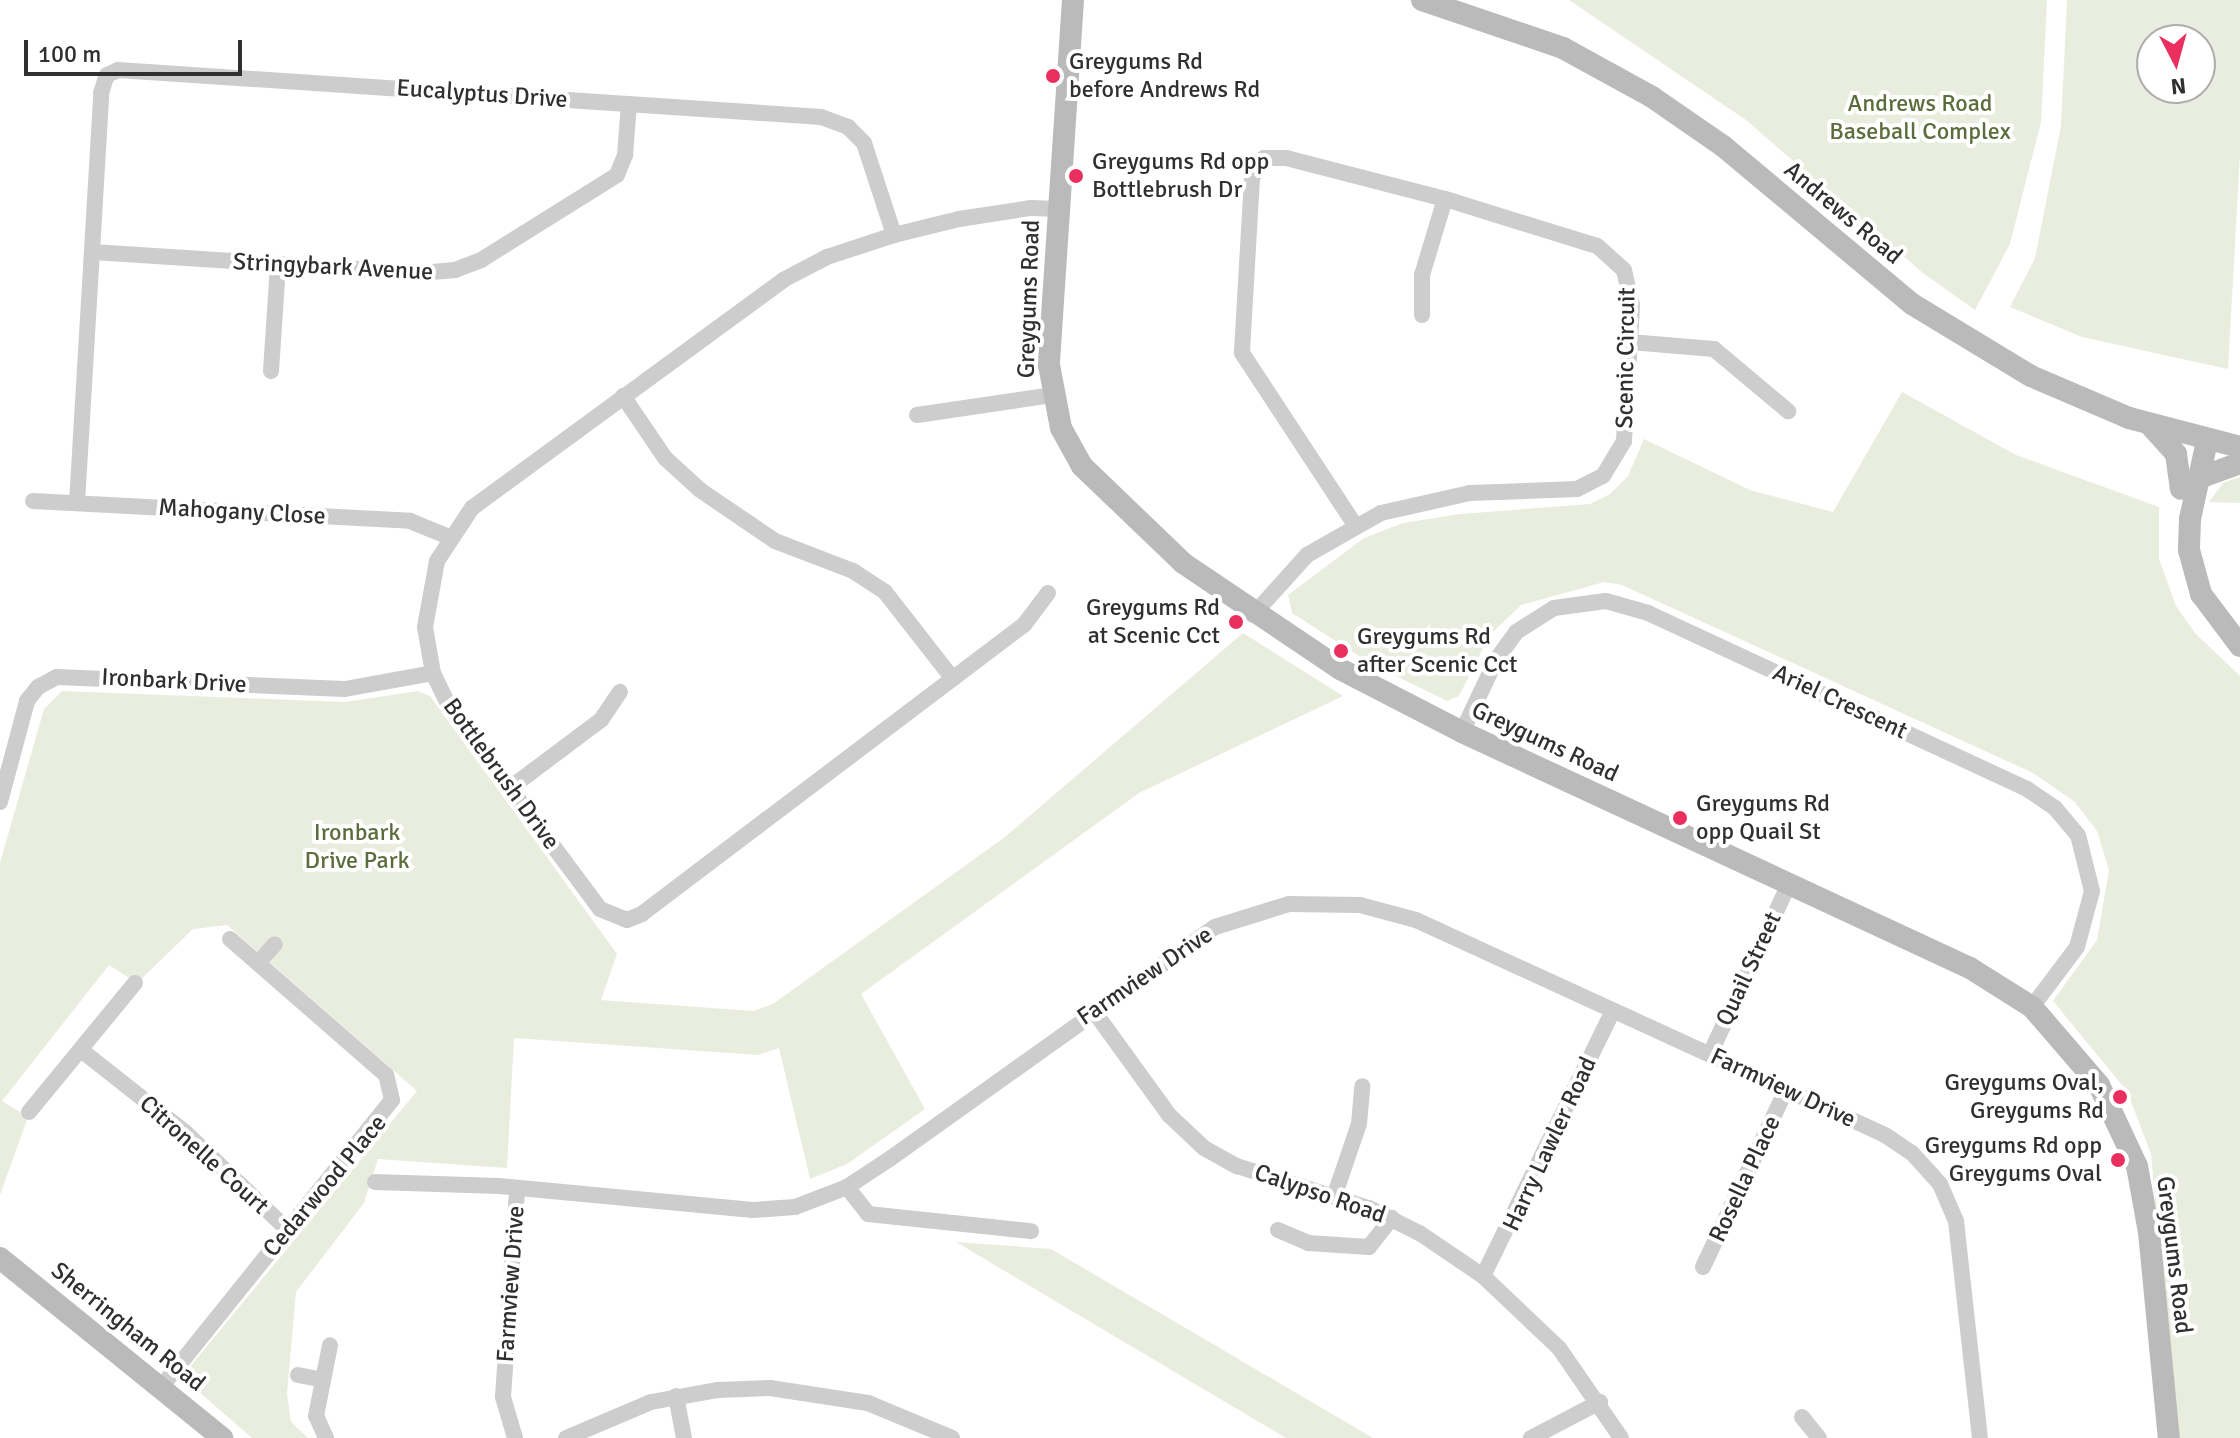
<!DOCTYPE html>
<style>
body{margin:0}
#map{position:relative;width:2240px;height:1438px;overflow:hidden;background:#fff;font-family:Signika,sans-serif}
div>[style]{position:absolute}
[style*='--x']{left:calc(var(--x)*1px);top:calc(var(--y)*1px);width:calc(var(--w)*1px);rotate:calc(var(--a)*1deg)}
.green>*{inset:0;background:#e9edde}
.street>*{height:16px;margin:-8px;padding:0 8px;transform-origin:8px;border-radius:8px;background:#cdcdcd}
.secondary>*{height:22px;margin:-11px;padding:0 11px;transform-origin:11px;border-radius:11px;background:#bababa}
.dots>*{width:22px;height:22px;translate:-50% -50%;box-sizing:border-box;border:4px solid #fff;border-radius:50%}
span{translate:-50% -50%;white-space:nowrap;text-align:center;line-height:1.15;-webkit-text-stroke:8px #fff;paint-order:stroke}
.poi-label{font-size:24px;color:#303030}
.left{translate:0 -50%;text-align:left}
.right{translate:-100% -50%;text-align:right}
.street-label{font-size:24px;color:#303030}
.park-label{font-size:24px;color:#5c6d3c}
.north{position:absolute;left:2136px;top:24px;width:80px;height:80px;box-sizing:border-box;background:#fff;border:2px solid #acacac;border-radius:50%;rotate:174deg;font-size:22px;font-weight:700;line-height:32px;text-align:center;color:#303030}
.north::after{content:'';display:block;margin:auto;width:28px;height:36px;background:#ea2f5e;clip-path:polygon(50% 0,100% 100%,50% 72%,0 100%)}
.scale{position:absolute;left:24px;top:40px;width:218px;height:36px;box-sizing:border-box;border:4px solid #303030;border-top:0;padding-left:10px;font-size:24px;line-height:28px;white-space:nowrap;color:#303030;-webkit-text-stroke:6px #fff;paint-order:stroke}
</style>
<div id="map">
<div class="green">
<i style="clip-path:polygon(1569px 0,2047px 0,2041px 122px,2010px 244px,1975px 310px,1923px 273px,1746px 120px)"></i>
<i style="clip-path:polygon(evenodd,2067px 0,2240px 0,2240px 154px,2228px 369px,2082px 337px,2010px 307px,2035px 258px,2061px 126px,2067px 0,2200px 40px,2200px 88px,2152px 88px,2152px 40px,2200px 40px)"></i>
<i style="clip-path:polygon(1902px 392px,2016px 455px,2159px 507px,2159px 559px,2176px 606px,2195px 633px,2240px 676px,2240px 1438px,2176px 1438px,2151px 1154px,2127px 1091px,2053px 1001px,2097px 940px,2109px 870px,2097px 831px,2075px 802px,2033px 773px,1622px 585px,1604px 582px,1521px 605px,1489px 636px,1459px 696px,1447px 701px,1370px 663px,1292px 613px,1288px 595px,1364px 538px,1403px 523px,1460px 514px,1590px 504px,1610px 494px,1628px 476px,1644px 439px,1750px 490px,1833px 512px)"></i>
<i style="clip-path:polygon(2240px 477px,2240px 503px,2209px 502px,2223px 483px)"></i>
<i style="clip-path:polygon(1243px 633px,1343px 696px,1139px 793px,861px 994px,925px 1109px,847px 1164px,810px 1179px,779px 1048px,758px 1055px,514px 1038px,507px 1168px,378px 1159px,364px 1203px,296px 1292px,287px 1394px,291px 1422px,308px 1438px,252px 1438px,190px 1384px,189px 1368px,417px 1091px,227px 925px,193px 929px,137px 983px,109px 965px,2px 1101px,28px 1117px,0 1195px,0 863px,44px 709px,62px 691px,345px 702px,418px 691px,430px 696px,617px 954px,601px 1000px,753px 1011px,773px 1004px,1005px 837px)"></i>
<i style="clip-path:polygon(956px 1242px,1051px 1249px,1373px 1438px,1286px 1438px)"></i>
</div>
<div class="street">
<i style="--x:93;--y:252;--w:329;--a:3.7"></i>
<i style="--x:421;--y:273;--w:34;--a:-5"></i>
<i style="--x:455;--y:270;--w:28;--a:-21"></i>
<i style="--x:481;--y:260;--w:160;--a:-32"></i>
<i style="--x:617;--y:175;--w:22;--a:-68"></i>
<i style="--x:625;--y:155;--w:51;--a:-85.5"></i>
<i style="--x:1422;--y:315;--w:40;--a:-90"></i>
<i style="--x:1422;--y:275;--w:79;--a:-73.2"></i>
<i style="--x:1630;--y:342;--w:84;--a:4.8"></i>
<i style="--x:1714;--y:349;--w:97;--a:40"></i>
<i style="--x:271;--y:371;--w:106;--a:-86.2"></i>
<i style="--x:623;--y:396;--w:75;--a:55.9"></i>
<i style="--x:665;--y:458;--w:47;--a:42.4"></i>
<i style="--x:700;--y:490;--w:91;--a:34.2"></i>
<i style="--x:775;--y:541;--w:84;--a:21"></i>
<i style="--x:853;--y:571;--w:38;--a:33"></i>
<i style="--x:885;--y:592;--w:110;--a:52"></i>
<i style="--x:917;--y:415;--w:136;--a:-8.4"></i>
<i style="--x:33;--y:501;--w:378;--a:3"></i>
<i style="--x:410;--y:521;--w:42;--a:22.3"></i>
<i style="--x:77;--y:503;--w:411;--a:-86.6"></i>
<i style="--x:101;--y:93;--w:19;--a:-72"></i>
<i style="--x:107;--y:75;--w:12;--a:-24"></i>
<i style="--x:118;--y:70;--w:705;--a:3.82"></i>
<i style="--x:821;--y:117;--w:29;--a:20"></i>
<i style="--x:848;--y:127;--w:23;--a:45"></i>
<i style="--x:864;--y:143;--w:97;--a:71.9"></i>
<i style="--x:1048;--y:593;--w:39;--a:127"></i>
<i style="--x:1025;--y:624;--w:480;--a:142.9"></i>
<i style="--x:642;--y:914;--w:16;--a:158"></i>
<i style="--x:627;--y:920;--w:29;--a:-158"></i>
<i style="--x:600;--y:909;--w:253;--a:-126.6"></i>
<i style="--x:449;--y:706;--w:37;--a:-116"></i>
<i style="--x:433;--y:673;--w:47;--a:-99.9"></i>
<i style="--x:425;--y:627;--w:67;--a:-79.7"></i>
<i style="--x:437;--y:561;--w:64;--a:-56.6"></i>
<i style="--x:472;--y:508;--w:386;--a:-36.2"></i>
<i style="--x:783;--y:280;--w:50;--a:-27.6"></i>
<i style="--x:827;--y:257;--w:71;--a:-18.2"></i>
<i style="--x:894;--y:235;--w:67;--a:-13.8"></i>
<i style="--x:959;--y:219;--w:73;--a:-8.7"></i>
<i style="--x:1031;--y:208;--w:27;--a:2"></i>
<i style="--x:1253;--y:615;--w:81;--a:-48"></i>
<i style="--x:1307;--y:555;--w:85;--a:-29.6"></i>
<i style="--x:1381;--y:513;--w:91;--a:-12.7"></i>
<i style="--x:1470;--y:493;--w:107;--a:-2.1"></i>
<i style="--x:1577;--y:489;--w:29;--a:-27"></i>
<i style="--x:1603;--y:476;--w:41;--a:-59"></i>
<i style="--x:1624;--y:441;--w:136;--a:-86.6"></i>
<i style="--x:1632;--y:305;--w:36;--a:-103"></i>
<i style="--x:1624;--y:270;--w:36;--a:-138"></i>
<i style="--x:1597;--y:246;--w:159;--a:-162.8"></i>
<i style="--x:1445;--y:199;--w:164;--a:-165.5"></i>
<i style="--x:1286;--y:158;--w:22;--a:180"></i>
<i style="--x:1264;--y:158;--w:23;--a:121"></i>
<i style="--x:1252;--y:178;--w:175;--a:93.3"></i>
<i style="--x:1242;--y:353;--w:206;--a:56.7"></i>
<i style="--x:1462;--y:732;--w:80;--a:-64.7"></i>
<i style="--x:1496;--y:660;--w:34;--a:-54"></i>
<i style="--x:1516;--y:632;--w:45;--a:-32.3"></i>
<i style="--x:1554;--y:608;--w:52;--a:-7.7"></i>
<i style="--x:1606;--y:601;--w:44;--a:15.9"></i>
<i style="--x:1648;--y:613;--w:418;--a:24.9"></i>
<i style="--x:2027;--y:789;--w:34;--a:34"></i>
<i style="--x:2055;--y:808;--w:35;--a:50"></i>
<i style="--x:2078;--y:835;--w:58;--a:76"></i>
<i style="--x:2092;--y:891;--w:58;--a:105"></i>
<i style="--x:2077;--y:947;--w:75;--a:126.9"></i>
<i style="--x:510;--y:788;--w:114;--a:-36.8"></i>
<i style="--x:601;--y:720;--w:34;--a:-56"></i>
<i style="--x:0;--y:802;--w:105;--a:-75"></i>
<i style="--x:27;--y:701;--w:18;--a:-52"></i>
<i style="--x:38;--y:687;--w:21;--a:-28"></i>
<i style="--x:57;--y:677;--w:288;--a:2.4"></i>
<i style="--x:345;--y:689;--w:89;--a:-10.3"></i>
<i style="--x:258;--y:963;--w:25;--a:-48"></i>
<i style="--x:1093;--y:1010;--w:130;--a:54.1"></i>
<i style="--x:1169;--y:1115;--w:48;--a:43.3"></i>
<i style="--x:1204;--y:1148;--w:38;--a:29"></i>
<i style="--x:1237;--y:1166;--w:139;--a:17.7"></i>
<i style="--x:1369;--y:1208;--w:58;--a:26.6"></i>
<i style="--x:1421;--y:1234;--w:75;--a:34.1"></i>
<i style="--x:1483;--y:1276;--w:105;--a:43.5"></i>
<i style="--x:1559;--y:1348;--w:109;--a:55.4"></i>
<i style="--x:81;--y:1050;--w:132;--a:38.3"></i>
<i style="--x:185;--y:1132;--w:142;--a:43.6"></i>
<i style="--x:1710;--y:1054;--w:187;--a:-65.1"></i>
<i style="--x:29;--y:1112;--w:167;--a:-50.6"></i>
<i style="--x:375;--y:1182;--w:124;--a:1.8"></i>
<i style="--x:499;--y:1186;--w:255;--a:5.4"></i>
<i style="--x:753;--y:1210;--w:42;--a:-4.1"></i>
<i style="--x:795;--y:1207;--w:56;--a:-21"></i>
<i style="--x:847;--y:1187;--w:53;--a:-33.4"></i>
<i style="--x:891;--y:1158;--w:398;--a:-35.5"></i>
<i style="--x:1215;--y:927;--w:77;--a:-17.3"></i>
<i style="--x:1289;--y:904;--w:71;--a:0.8"></i>
<i style="--x:1360;--y:905;--w:58;--a:15"></i>
<i style="--x:1416;--y:920;--w:516;--a:24.63"></i>
<i style="--x:1885;--y:1135;--w:32;--a:34"></i>
<i style="--x:1912;--y:1153;--w:42;--a:47.9"></i>
<i style="--x:1940;--y:1184;--w:40;--a:66.6"></i>
<i style="--x:1956;--y:1221;--w:218;--a:83.7"></i>
<i style="--x:847;--y:1187;--w:34;--a:52"></i>
<i style="--x:868;--y:1214;--w:164;--a:6"></i>
<i style="--x:1335;--y:1194;--w:74;--a:-71.1"></i>
<i style="--x:1359;--y:1124;--w:38;--a:-85"></i>
<i style="--x:1278;--y:1230;--w:33;--a:23"></i>
<i style="--x:1308;--y:1243;--w:61;--a:3.8"></i>
<i style="--x:1369;--y:1247;--w:37;--a:-52"></i>
<i style="--x:1703;--y:1267;--w:195;--a:-64.9"></i>
<i style="--x:1483;--y:1276;--w:295;--a:-63.9"></i>
<i style="--x:298;--y:1375;--w:25;--a:11"></i>
<i style="--x:162;--y:1386;--w:367;--a:-51.2"></i>
<i style="--x:392;--y:1100;--w:26;--a:-103"></i>
<i style="--x:386;--y:1075;--w:207;--a:-138.9"></i>
<i style="--x:676;--y:1396;--w:43;--a:79.2"></i>
<i style="--x:1802;--y:1417;--w:27;--a:51"></i>
<i style="--x:326;--y:1438;--w:24;--a:-114"></i>
<i style="--x:316;--y:1416;--w:72;--a:-78.8"></i>
<i style="--x:515;--y:1438;--w:43;--a:-106.3"></i>
<i style="--x:503;--y:1397;--w:205;--a:-86.1"></i>
<i style="--x:566;--y:1438;--w:92;--a:-23"></i>
<i style="--x:651;--y:1402;--w:67;--a:-10.3"></i>
<i style="--x:717;--y:1390;--w:53;--a:-2.2"></i>
<i style="--x:770;--y:1388;--w:99;--a:8.7"></i>
<i style="--x:868;--y:1403;--w:91;--a:22.6"></i>
<i style="--x:1531;--y:1438;--w:78;--a:-27.6"></i>
</div>
<div class="secondary">
<i style="--x:1073;--y:0;--w:366;--a:93.8"></i>
<i style="--x:1049;--y:365;--w:64;--a:79.2"></i>
<i style="--x:1061;--y:428;--w:43;--a:61.1"></i>
<i style="--x:1082;--y:466;--w:140;--a:43.8"></i>
<i style="--x:1183;--y:563;--w:189;--a:34"></i>
<i style="--x:1340;--y:669;--w:137;--a:27.3"></i>
<i style="--x:1462;--y:732;--w:560;--a:24.92"></i>
<i style="--x:1970;--y:968;--w:73;--a:32.2"></i>
<i style="--x:2032;--y:1007;--w:103;--a:49.3"></i>
<i style="--x:2099;--y:1085;--w:89;--a:64.9"></i>
<i style="--x:2137;--y:1166;--w:67;--a:79.7"></i>
<i style="--x:2149;--y:1232;--w:207;--a:84.5"></i>
<i style="--x:1422;--y:0;--w:149;--a:18.8"></i>
<i style="--x:1563;--y:48;--w:102;--a:28.8"></i>
<i style="--x:1652;--y:97;--w:86;--a:34.6"></i>
<i style="--x:1723;--y:146;--w:246;--a:39.9"></i>
<i style="--x:1912;--y:304;--w:139;--a:31.2"></i>
<i style="--x:2031;--y:376;--w:107;--a:23.2"></i>
<i style="--x:2129;--y:418;--w:115;--a:14.6"></i>
<i style="--x:2150;--y:425;--w:39;--a:48"></i>
<i style="--x:2176;--y:454;--w:35;--a:82"></i>
<i style="--x:2207;--y:441;--w:80;--a:102.3"></i>
<i style="--x:2190;--y:519;--w:31;--a:92"></i>
<i style="--x:2189;--y:550;--w:46;--a:74.7"></i>
<i style="--x:2201;--y:594;--w:65;--a:53.1"></i>
<i style="--x:2199;--y:478;--w:44;--a:-20.1"></i>
<i style="--x:0;--y:1258;--w:286;--a:39"></i>
</div>
<div class="dots">
<i style="left:1053px;top:76px;background:#ea2f5e"></i>
<i style="left:1076px;top:176px;background:#ea2f5e"></i>
<i style="left:1236px;top:622px;background:#ea2f5e"></i>
<i style="left:1341px;top:651px;background:#ea2f5e"></i>
<i style="left:1680px;top:818px;background:#ea2f5e"></i>
<i style="left:2120px;top:1097px;background:#ea2f5e"></i>
<i style="left:2118px;top:1160px;background:#ea2f5e"></i>
</div>
<div class="poi-label">
<span class="left" style="left:1069px;top:76px">Greygums Rd<br>before Andrews Rd</span>
<span class="left" style="left:1092px;top:176px">Greygums Rd opp<br>Bottlebrush Dr</span>
<span class="right" style="left:1220px;top:622px">Greygums Rd<br>at Scenic Cct</span>
<span class="left" style="left:1357px;top:651px">Greygums Rd<br>after Scenic Cct</span>
<span class="left" style="left:1696px;top:818px">Greygums Rd<br>opp Quail St</span>
<span class="right" style="left:2104px;top:1097px">Greygums Oval,<br>Greygums Rd</span>
<span class="right" style="left:2102px;top:1160px">Greygums Rd opp<br>Greygums Oval</span>
</div>
<div class="street-label">
<span style="left:482px;top:94px;rotate:4deg">Eucalyptus Drive</span>
<span style="left:1843px;top:213px;rotate:40deg">Andrews Road</span>
<span style="left:333px;top:267px;rotate:3deg">Stringybark Avenue</span>
<span style="left:1029px;top:299px;rotate:-88deg">Greygums Road</span>
<span style="left:1626px;top:358px;rotate:-89deg">Scenic Circuit</span>
<span style="left:242px;top:512px;rotate:3deg">Mahogany Close</span>
<span style="left:174px;top:681px;rotate:3deg">Ironbark Drive</span>
<span style="left:1840px;top:702px;rotate:25deg">Ariel Crescent</span>
<span style="left:1545px;top:742px;rotate:25deg">Greygums Road</span>
<span style="left:501px;top:774px;rotate:54deg">Bottlebrush Drive</span>
<span style="left:1749px;top:969px;rotate:-65deg">Quail Street</span>
<span style="left:1145px;top:976px;rotate:-34deg">Farmview Drive</span>
<span style="left:1783px;top:1088px;rotate:25deg">Farmview Drive</span>
<span style="left:1550px;top:1144px;rotate:-65deg">Harry Lawler Road</span>
<span style="left:204px;top:1155px;rotate:42deg">Citronelle Court</span>
<span style="left:1745px;top:1179px;rotate:-65deg">Rosella Place</span>
<span style="left:325px;top:1186px;rotate:-50deg">Cedarwood Place</span>
<span style="left:1320px;top:1194px;rotate:19deg">Calypso Road</span>
<span style="left:2174px;top:1255px;rotate:83deg">Greygums Road</span>
<span style="left:511px;top:1284px;rotate:-86deg">Farmview Drive</span>
<span style="left:128px;top:1327px;rotate:39deg">Sherringham Road</span>
</div>
<div class="park-label">
<span style="left:1920px;top:118px">Andrews Road<br>Baseball Complex</span>
<span style="left:357px;top:847px">Ironbark<br>Drive Park</span>
</div>
<div class="north">N</div>
<div class="scale">100 m</div>
</div>
